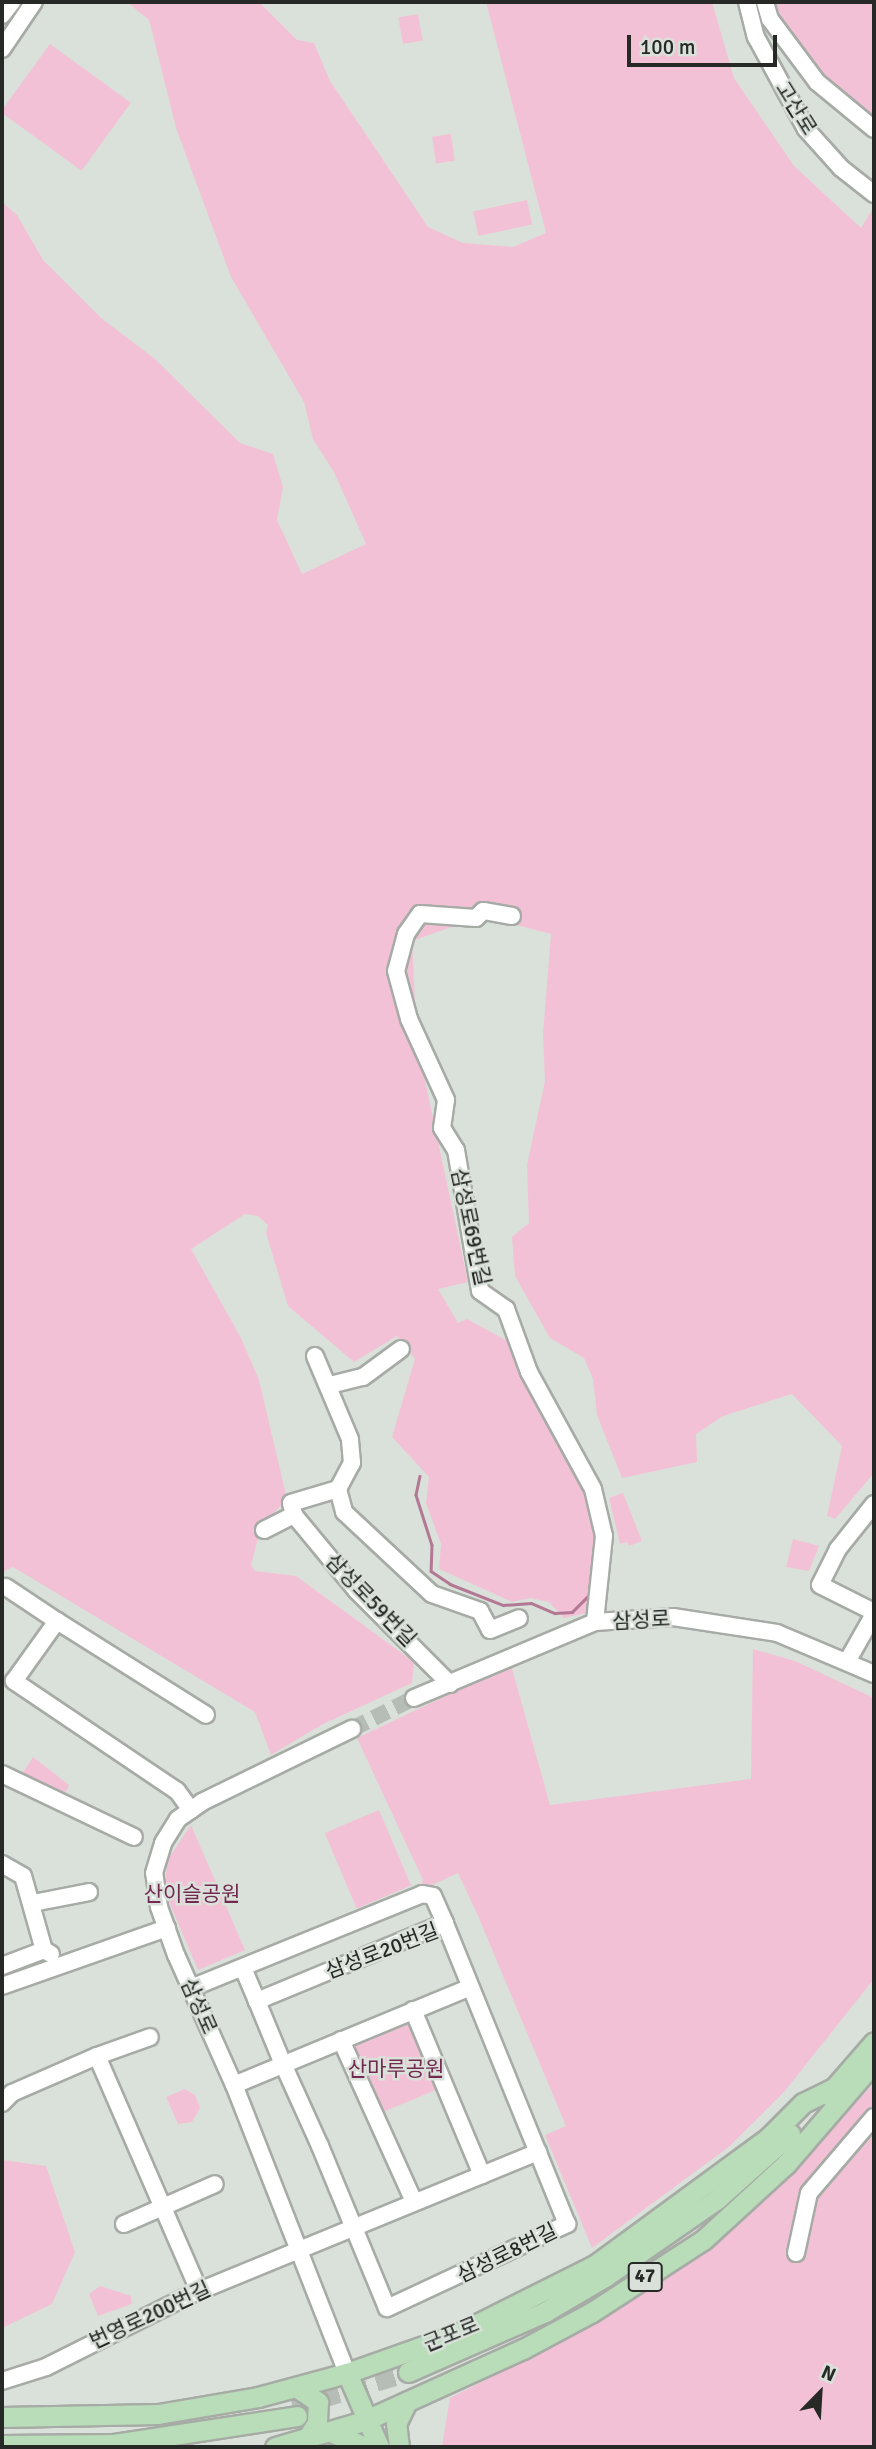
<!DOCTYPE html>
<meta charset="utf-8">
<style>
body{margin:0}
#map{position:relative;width:876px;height:2449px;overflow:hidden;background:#dae1da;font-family:Signika,"Noto Sans KR",sans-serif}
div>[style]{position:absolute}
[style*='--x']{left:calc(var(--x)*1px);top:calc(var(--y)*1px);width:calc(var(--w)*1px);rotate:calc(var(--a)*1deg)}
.green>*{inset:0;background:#f3c1d6;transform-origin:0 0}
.stream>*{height:2.5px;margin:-1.25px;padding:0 1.25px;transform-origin:1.25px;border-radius:1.25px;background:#b37893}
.minor-tunnel>*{height:16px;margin-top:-8px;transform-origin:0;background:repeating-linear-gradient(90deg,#b6bcb6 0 16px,transparent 0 24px)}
.major-tunnel>*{height:19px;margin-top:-9.5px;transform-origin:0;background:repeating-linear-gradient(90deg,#b6bcb6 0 19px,transparent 0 29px)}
.roads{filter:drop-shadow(2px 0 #a6aca5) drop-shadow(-2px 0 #a6aca5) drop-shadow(0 2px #a6aca5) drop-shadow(0 -2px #a6aca5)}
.minor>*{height:16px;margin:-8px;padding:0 8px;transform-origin:8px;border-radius:8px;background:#fff}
.major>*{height:19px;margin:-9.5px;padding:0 9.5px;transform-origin:9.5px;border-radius:9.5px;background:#b9dcb9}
span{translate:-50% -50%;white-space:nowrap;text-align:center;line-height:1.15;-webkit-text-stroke:5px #dae1da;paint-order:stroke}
.shield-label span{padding:2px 5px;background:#dae1da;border:2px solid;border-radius:5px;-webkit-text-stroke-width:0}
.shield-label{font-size:19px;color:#262926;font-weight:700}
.street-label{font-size:21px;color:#262926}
.park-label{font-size:21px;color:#722a50}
.frame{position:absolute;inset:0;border:4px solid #262926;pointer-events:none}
.north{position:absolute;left:785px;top:2358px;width:70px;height:70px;-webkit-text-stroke:5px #dae1da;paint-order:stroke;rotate:24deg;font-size:19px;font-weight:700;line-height:28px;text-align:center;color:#262926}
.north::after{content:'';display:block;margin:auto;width:24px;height:32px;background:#262926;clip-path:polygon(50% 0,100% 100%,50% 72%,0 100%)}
.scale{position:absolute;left:627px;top:35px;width:150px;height:32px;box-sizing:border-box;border:4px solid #262926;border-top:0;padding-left:9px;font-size:21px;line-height:24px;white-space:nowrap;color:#262926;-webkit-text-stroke:5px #dae1da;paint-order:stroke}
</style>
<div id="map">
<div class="green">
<i style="clip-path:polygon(127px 2px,259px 2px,297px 40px,314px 43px,330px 81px,428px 227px,463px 243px,513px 247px,546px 233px,486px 2px,712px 2px,734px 78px,794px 166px,861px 228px,874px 207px,874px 1473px,835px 1519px,827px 1516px,842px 1446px,792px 1394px,723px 1416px,696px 1434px,697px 1462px,622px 1478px,597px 1415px,593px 1379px,584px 1358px,550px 1338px,515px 1276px,512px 1237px,529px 1223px,527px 1165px,545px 1081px,543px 1034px,551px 934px,482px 916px,412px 941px,417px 1043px,468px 1282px,438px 1289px,458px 1323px,467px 1319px,515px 1345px,557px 1444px,583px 1480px,600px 1548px,595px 1602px,586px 1613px,564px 1618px,549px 1602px,530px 1598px,512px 1602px,439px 1569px,441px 1544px,426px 1503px,429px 1477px,392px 1437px,415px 1359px,397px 1336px,354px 1362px,288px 1306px,266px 1233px,268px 1225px,258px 1216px,245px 1214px,191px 1249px,241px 1338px,259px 1380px,287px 1499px,261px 1527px,251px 1565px,255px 1571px,296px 1576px,414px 1662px,412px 1683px,323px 1724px,271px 1755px,255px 1712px,13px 1567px,2px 1572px,2px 202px,17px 215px,43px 260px,101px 318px,155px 359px,240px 443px,273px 454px,283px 487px,277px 520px,302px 574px,366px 544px,334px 472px,313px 439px,304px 402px,231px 277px,176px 128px,149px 20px)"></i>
<i style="clip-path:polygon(772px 2px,874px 2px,874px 126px,825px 88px)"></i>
<i style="left:418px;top:14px;width:27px;height:20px;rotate:80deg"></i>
<i style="left:50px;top:44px;width:100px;height:84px;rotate:36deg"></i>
<i style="left:451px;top:134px;width:27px;height:19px;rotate:82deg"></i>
<i style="left:527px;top:200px;width:25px;height:55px;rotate:78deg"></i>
<i style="clip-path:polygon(623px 1493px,642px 1541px,629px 1546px,627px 1542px,620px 1544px,609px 1498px)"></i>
<i style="clip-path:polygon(793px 1539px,819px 1546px,809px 1571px,786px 1567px)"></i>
<i style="clip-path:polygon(753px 1649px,795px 1661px,874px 1698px,874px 1979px,784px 2092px,730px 2146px,592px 2248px,545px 2135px,566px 2126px,478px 1916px,458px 1873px,419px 1891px,423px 1880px,357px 1738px,511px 1665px,550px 1805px,751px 1779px)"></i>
<i style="clip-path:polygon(33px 1757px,69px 1785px,65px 1794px,22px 1774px)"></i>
<i style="left:379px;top:1810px;width:82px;height:59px;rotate:67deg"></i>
<i style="clip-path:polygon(191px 1825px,245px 1950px,198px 1970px,164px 1890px,168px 1859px)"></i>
<i style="clip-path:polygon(403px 2022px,408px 2024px,436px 2090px,383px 2112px,356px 2049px,357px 2041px)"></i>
<i style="clip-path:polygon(874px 2084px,874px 2447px,442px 2446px,450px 2398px,597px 2323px,703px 2255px)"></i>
<i style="clip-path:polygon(185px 2089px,195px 2095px,200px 2108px,192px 2122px,178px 2124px,166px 2097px)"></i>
<i style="clip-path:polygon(2px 2160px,46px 2166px,75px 2252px,52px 2304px,2px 2328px)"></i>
<i style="clip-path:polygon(100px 2286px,131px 2296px,132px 2304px,98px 2316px,89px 2294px)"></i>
</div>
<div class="stream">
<i style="--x:420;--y:1476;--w:19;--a:102"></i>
<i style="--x:416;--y:1495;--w:52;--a:72.3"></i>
<i style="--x:432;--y:1545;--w:26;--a:92"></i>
<i style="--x:431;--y:1571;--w:23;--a:34"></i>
<i style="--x:450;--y:1584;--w:57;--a:21.6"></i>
<i style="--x:503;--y:1605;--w:28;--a:-4"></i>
<i style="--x:531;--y:1603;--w:26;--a:23"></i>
<i style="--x:555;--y:1613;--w:17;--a:-3"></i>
<i style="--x:572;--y:1612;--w:25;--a:-45"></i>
</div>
<div class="minor-tunnel">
<i style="--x:352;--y:1729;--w:69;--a:-26.6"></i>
</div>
<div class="major-tunnel">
<i style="--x:293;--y:2407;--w:120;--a:-16.9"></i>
</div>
<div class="roads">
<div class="minor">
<i style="--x:747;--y:2;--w:36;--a:76"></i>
<i style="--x:756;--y:37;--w:105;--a:61.5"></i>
<i style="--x:806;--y:129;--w:52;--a:48.1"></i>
<i style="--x:841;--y:168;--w:42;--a:38.2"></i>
<i style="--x:765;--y:2;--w:18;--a:74"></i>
<i style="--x:770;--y:19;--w:79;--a:53.3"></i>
<i style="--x:817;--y:82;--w:74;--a:39.5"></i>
<i style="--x:2;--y:15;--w:16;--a:-52"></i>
<i style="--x:2;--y:49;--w:57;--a:-55.8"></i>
<i style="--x:512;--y:916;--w:29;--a:-170"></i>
<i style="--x:483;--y:911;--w:10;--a:135"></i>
<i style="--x:476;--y:918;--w:56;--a:-175.9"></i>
<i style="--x:420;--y:914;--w:24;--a:125"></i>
<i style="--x:406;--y:934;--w:38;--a:105"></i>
<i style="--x:396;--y:971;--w:50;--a:74.8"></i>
<i style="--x:409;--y:1019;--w:89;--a:65.4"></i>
<i style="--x:446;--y:1100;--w:28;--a:98"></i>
<i style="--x:442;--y:1128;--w:26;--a:58"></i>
<i style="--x:456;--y:1150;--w:143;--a:80.3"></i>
<i style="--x:480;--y:1291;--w:32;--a:35"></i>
<i style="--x:506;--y:1309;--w:67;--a:69.9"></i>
<i style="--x:529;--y:1372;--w:133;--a:61.3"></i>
<i style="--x:593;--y:1489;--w:48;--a:76.8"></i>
<i style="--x:604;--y:1536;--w:86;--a:96"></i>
<i style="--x:330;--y:1385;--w:34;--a:-14"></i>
<i style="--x:363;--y:1377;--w:47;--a:-36.4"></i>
<i style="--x:338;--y:1489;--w:24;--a:75"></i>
<i style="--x:344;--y:1512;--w:120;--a:43"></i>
<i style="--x:432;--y:1594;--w:51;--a:19.5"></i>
<i style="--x:480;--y:1611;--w:21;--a:62"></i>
<i style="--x:490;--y:1630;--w:31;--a:-22"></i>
<i style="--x:874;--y:1504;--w:58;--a:128.7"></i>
<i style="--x:838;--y:1549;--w:40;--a:116.6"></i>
<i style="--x:820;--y:1585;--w:60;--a:26.6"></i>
<i style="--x:294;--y:1515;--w:12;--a:-104"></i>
<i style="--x:291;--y:1503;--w:49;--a:-16.6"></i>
<i style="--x:338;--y:1489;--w:30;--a:-62"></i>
<i style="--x:352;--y:1463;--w:24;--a:-95"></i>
<i style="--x:350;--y:1439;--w:90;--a:-112.9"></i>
<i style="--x:264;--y:1530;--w:34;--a:-27"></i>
<i style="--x:294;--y:1515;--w:97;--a:50.4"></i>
<i style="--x:356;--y:1590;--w:133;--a:45"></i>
<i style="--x:6;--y:1587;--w:61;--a:33.7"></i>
<i style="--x:848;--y:1660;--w:53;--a:-60.5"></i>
<i style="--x:414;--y:1698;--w:196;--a:-22.8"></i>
<i style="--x:595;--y:1622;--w:78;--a:-3.7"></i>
<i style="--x:673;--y:1617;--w:105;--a:8.7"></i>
<i style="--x:777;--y:1633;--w:105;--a:22.9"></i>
<i style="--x:2;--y:1774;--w:146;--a:25.5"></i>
<i style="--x:191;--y:1810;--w:24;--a:-126"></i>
<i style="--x:177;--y:1791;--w:197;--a:-146"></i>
<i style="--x:14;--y:1681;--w:74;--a:-54.4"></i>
<i style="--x:57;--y:1621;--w:176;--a:32.2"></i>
<i style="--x:2;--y:1864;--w:24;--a:30"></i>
<i style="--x:23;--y:1876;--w:77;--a:74.2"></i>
<i style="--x:33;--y:1903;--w:57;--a:-11.1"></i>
<i style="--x:2;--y:1966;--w:45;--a:-20.9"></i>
<i style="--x:44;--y:1950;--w:8;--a:30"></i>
<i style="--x:243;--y:1968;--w:36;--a:67"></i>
<i style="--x:257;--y:2001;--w:68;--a:67.6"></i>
<i style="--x:283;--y:2064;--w:90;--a:65.7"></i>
<i style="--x:320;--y:2146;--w:175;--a:67.5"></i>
<i style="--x:387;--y:2308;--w:199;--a:-25"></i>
<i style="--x:567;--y:2224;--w:325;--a:-112.1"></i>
<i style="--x:445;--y:1923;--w:204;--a:157.5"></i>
<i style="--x:2;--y:1986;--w:175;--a:-19.4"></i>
<i style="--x:191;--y:1988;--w:249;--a:-22.1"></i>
<i style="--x:422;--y:1894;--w:11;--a:10"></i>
<i style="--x:433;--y:1896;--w:30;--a:66"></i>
<i style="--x:413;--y:2010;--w:179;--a:67.3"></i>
<i style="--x:341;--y:2040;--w:178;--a:65.7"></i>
<i style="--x:97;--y:2056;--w:56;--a:-19.7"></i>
<i style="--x:234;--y:2085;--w:256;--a:-22.5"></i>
<i style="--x:2;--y:2103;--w:14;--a:-45"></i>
<i style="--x:12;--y:2093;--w:93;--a:-23.5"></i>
<i style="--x:97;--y:2056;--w:256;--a:66.5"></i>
<i style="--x:124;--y:2224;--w:99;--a:-23.7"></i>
<i style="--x:796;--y:2253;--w:61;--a:-77.8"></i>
<i style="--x:809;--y:2193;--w:100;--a:-49.5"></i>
<i style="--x:347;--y:2373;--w:309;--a:-111.4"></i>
<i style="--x:234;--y:2085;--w:142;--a:-114"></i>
<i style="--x:176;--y:1955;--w:51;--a:-109.5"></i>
<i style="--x:159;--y:1907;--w:34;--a:-98"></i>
<i style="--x:154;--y:1873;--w:31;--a:-73"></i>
<i style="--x:163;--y:1843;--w:28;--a:-58"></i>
<i style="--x:178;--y:1819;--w:29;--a:-35"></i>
<i style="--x:202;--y:1802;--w:167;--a:-26"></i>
<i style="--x:2;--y:2381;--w:46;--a:-17.7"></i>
<i style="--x:46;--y:2367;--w:165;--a:-26.6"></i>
<i style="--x:194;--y:2293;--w:372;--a:-22.3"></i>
</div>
<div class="major">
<i style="--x:828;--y:2095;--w:70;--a:-49"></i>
<i style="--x:408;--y:2372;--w:150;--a:-23.7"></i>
<i style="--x:545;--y:2312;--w:71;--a:-30.5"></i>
<i style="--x:606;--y:2276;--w:135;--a:-34.7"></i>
<i style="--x:717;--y:2199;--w:98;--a:-41.7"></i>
<i style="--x:347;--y:2373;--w:81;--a:66.6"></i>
<i style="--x:296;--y:2387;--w:27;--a:34"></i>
<i style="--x:318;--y:2402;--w:21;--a:93"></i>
<i style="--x:317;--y:2423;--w:20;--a:123"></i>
<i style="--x:2;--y:2417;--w:156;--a:-1.1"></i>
<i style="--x:158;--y:2414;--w:101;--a:-9.6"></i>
<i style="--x:258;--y:2397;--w:92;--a:-15.1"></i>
<i style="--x:347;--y:2373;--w:117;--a:-19.5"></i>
<i style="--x:457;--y:2334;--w:154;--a:-26.6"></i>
<i style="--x:595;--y:2265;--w:216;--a:-36.3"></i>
<i style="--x:769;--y:2137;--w:48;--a:-45"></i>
<i style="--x:803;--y:2103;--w:37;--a:-26"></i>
<i style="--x:331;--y:2432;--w:37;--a:24"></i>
<i style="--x:2;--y:2445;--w:112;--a:-0.5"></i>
<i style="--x:114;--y:2444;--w:185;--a:-8.7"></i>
<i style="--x:275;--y:2447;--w:93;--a:-16.3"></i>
<i style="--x:364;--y:2421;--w:175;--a:-24.4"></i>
<i style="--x:523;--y:2349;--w:78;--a:-28.2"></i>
<i style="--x:592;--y:2312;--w:132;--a:-33"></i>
<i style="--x:703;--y:2240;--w:113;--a:-42.5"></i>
<i style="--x:786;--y:2164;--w:135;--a:-49.2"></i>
<i style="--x:399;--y:2447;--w:23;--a:-97"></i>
<i style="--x:396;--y:2424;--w:25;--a:-64"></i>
</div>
</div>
<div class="shield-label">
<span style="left:645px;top:2277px">47</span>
</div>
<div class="street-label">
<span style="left:796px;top:108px;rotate:58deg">고산로</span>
<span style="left:471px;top:1227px;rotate:78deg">삼성로69번길</span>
<span style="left:371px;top:1600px;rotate:46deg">삼성로59번길</span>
<span style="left:641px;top:1620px;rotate:-3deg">삼성로</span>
<span style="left:382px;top:1951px;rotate:-21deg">삼성로20번길</span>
<span style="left:199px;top:2006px;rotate:66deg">삼성로</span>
<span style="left:507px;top:2253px;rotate:-26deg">삼성로8번길</span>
<span style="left:150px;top:2315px;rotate:-25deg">번영로200번길</span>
<span style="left:451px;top:2334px;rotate:-22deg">군포로</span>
</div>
<div class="park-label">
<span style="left:192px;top:1894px">산이슬공원</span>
<span style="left:396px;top:2069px">산마루공원</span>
</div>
<div class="frame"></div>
<div class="north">N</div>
<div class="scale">100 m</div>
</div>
